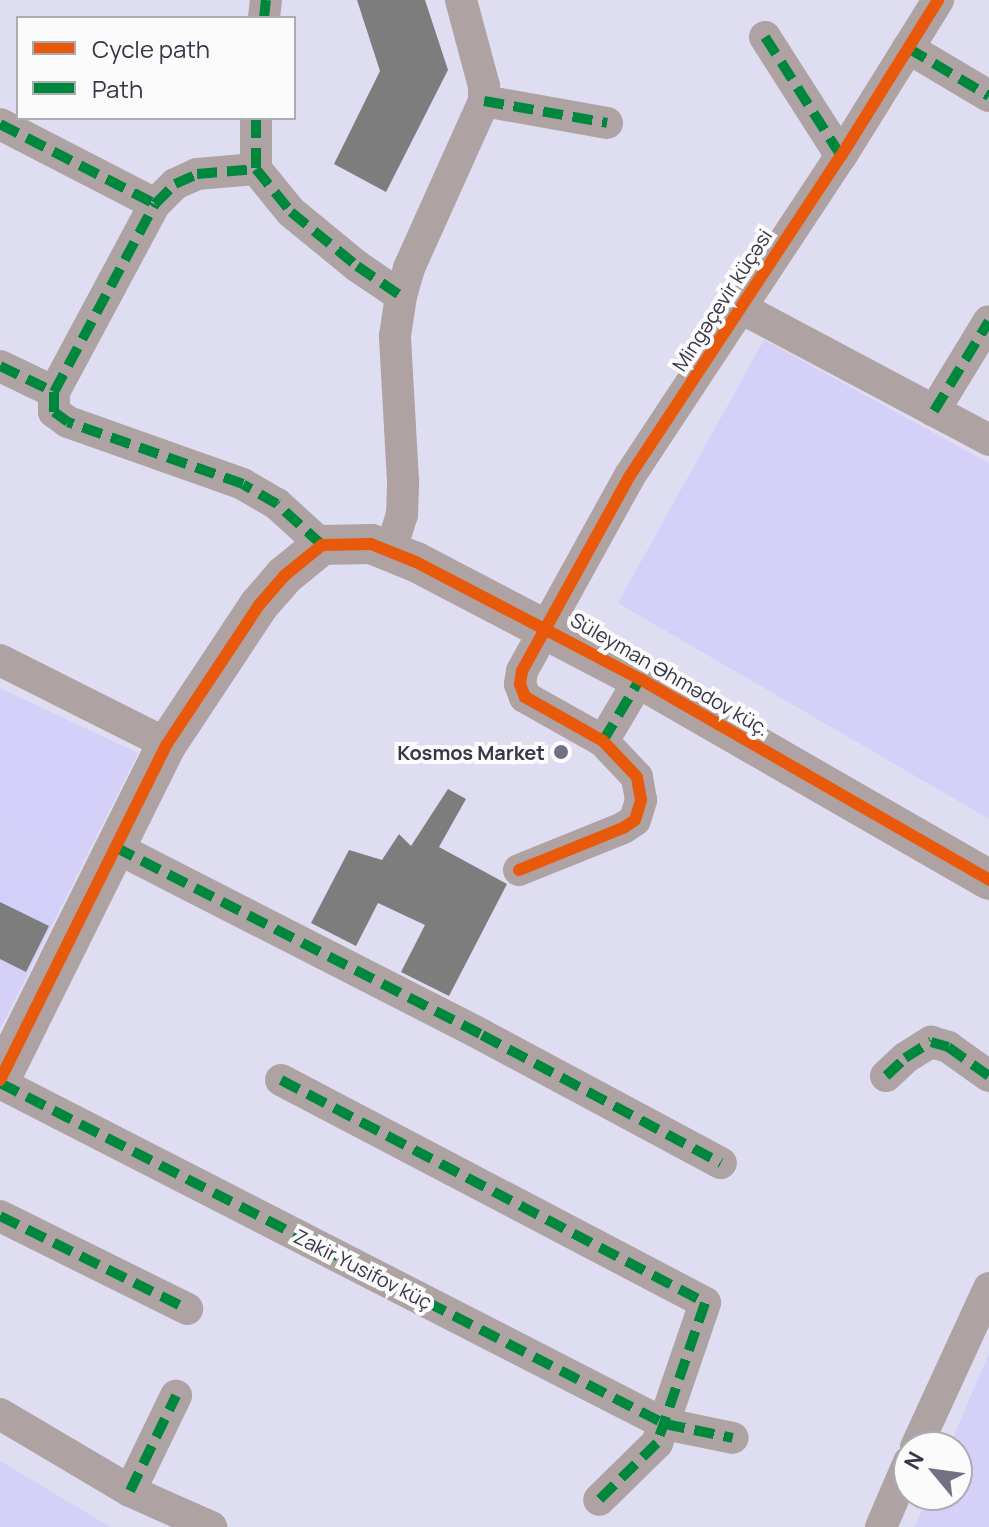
<!DOCTYPE html>
<meta charset="utf-8">
<style>
body{margin:0}
#map{position:relative;width:989px;height:1527px;overflow:hidden;background:#dfddf2;font-family:Manrope,sans-serif}
div>[style]{position:absolute}
[style*='--x']{left:calc(var(--x)*1px);top:calc(var(--y)*1px);width:calc(var(--w)*1px);rotate:calc(var(--a)*1deg)}
.built>*{inset:0;background:#d4d0f7}
.green>*{inset:0;background:#d2cff9}
.building>*{inset:0;background:#7e7d7e}
.minor>*{height:32px;margin:-16px;padding:0 16px;transform-origin:16px;border-radius:16px;background:#afa2a3}
.tertiary>*{height:40px;margin:-20px;padding:0 20px;transform-origin:20px;border-radius:20px;background:#afa2a3}
.quiet>*{height:10px;margin-top:-5px;transform-origin:0;background:repeating-linear-gradient(90deg,#00873e 0 20px,transparent 0 30px)}
.cycleway>*{height:12px;margin:-6px;padding:0 6px;transform-origin:6px;border-radius:6px;background:#e8590c}
.dots>*{width:22px;height:22px;translate:-50% -50%;box-sizing:border-box;border:4px solid #fbfbfb;border-radius:50%}
span{translate:-50% -50%;white-space:nowrap;text-align:center;line-height:1.15;-webkit-text-stroke:8px #fbfbfb;paint-order:stroke}
.street-label{font-size:20px;color:#383648}
.poi-label{font-size:20px;color:#383648;font-weight:700}
.right{translate:-100% -50%;text-align:right}
.legend{position:absolute;left:16px;top:16px;width:280px;height:104px;box-sizing:border-box;background:#fbfbfb;border:2px solid #adacb3;margin:0;padding:10px 14px;list-style:none;font-size:24px;color:#383648}
.legend li{display:flex;align-items:center;gap:16px;height:40px}
.legend b{width:40px;border:2px solid #adacb3}
.north{position:absolute;left:893px;top:1431px;width:80px;height:80px;box-sizing:border-box;background:#fbfbfb;border:2px solid #adacb3;border-radius:50%;rotate:299deg;font-size:22px;font-weight:700;line-height:32px;text-align:center;color:#383648}
.north::after{content:'';display:block;margin:auto;width:28px;height:36px;background:#727084;clip-path:polygon(50% 0,100% 100%,50% 72%,0 100%)}
</style>
<div id="map">
<div class="built">
<i style="clip-path:polygon(764px 340px,989px 463px,989px 819px,618px 603px)"></i>
<i style="clip-path:polygon(0 688px,138px 753px,0 1029px)"></i>
<i style="clip-path:polygon(989px 1353px,989px 1527px,915px 1527px,929px 1495px,957px 1495px,957px 1447px,949px 1447px)"></i>
<i style="clip-path:polygon(0 1461px,110px 1527px,0 1527px)"></i>
</div>
<div class="green">
<i style="clip-path:polygon(0 698px,123px 757px,75px 857px,0 821px)"></i>
<i style="clip-path:polygon(0 870px,69px 892px,49px 926px,0 902px)"></i>
</div>
<div class="building">
<i style="clip-path:polygon(357px 0,425px 0,448px 70px,386px 192px,334px 164px,380px 71px)"></i>
<i style="clip-path:polygon(448px 789px,466px 799px,439px 847px,507px 884px,449px 996px,401px 972px,425px 925px,378px 903px,356px 946px,311px 923px,349px 850px,382px 860px,399px 834px,411px 846px)"></i>
<i style="clip-path:polygon(0 902px,49px 926px,26px 972px,0 959px)"></i>
</div>
<div class="minor">
<i style="--x:264;--y:18;--w:18;--a:-84"></i>
<i style="--x:765;--y:37;--w:141;--a:57.4"></i>
<i style="--x:908;--y:48;--w:94;--a:30.7"></i>
<i style="--x:484;--y:101;--w:125;--a:10.1"></i>
<i style="--x:256;--y:118;--w:51;--a:90"></i>
<i style="--x:0;--y:124;--w:174;--a:27.3"></i>
<i style="--x:741;--y:308;--w:281;--a:28"></i>
<i style="--x:0;--y:366;--w:60;--a:25.7"></i>
<i style="--x:934;--y:411;--w:105;--a:-58.6"></i>
<i style="--x:322;--y:545;--w:61;--a:-137.7"></i>
<i style="--x:277;--y:504;--w:39;--a:-150"></i>
<i style="--x:243;--y:484;--w:186;--a:-160.5"></i>
<i style="--x:68;--y:422;--w:17;--a:-144"></i>
<i style="--x:54;--y:412;--w:20;--a:-90"></i>
<i style="--x:54;--y:392;--w:213;--a:-61.8"></i>
<i style="--x:155;--y:204;--w:28;--a:-45"></i>
<i style="--x:175;--y:184;--w:24;--a:-24"></i>
<i style="--x:197;--y:174;--w:59;--a:-4.8"></i>
<i style="--x:256;--y:169;--w:55;--a:50.9"></i>
<i style="--x:291;--y:212;--w:85;--a:39.3"></i>
<i style="--x:357;--y:266;--w:53;--a:34.3"></i>
<i style="--x:391;--y:550;--w:37;--a:-73"></i>
<i style="--x:402;--y:515;--w:34;--a:-88"></i>
<i style="--x:403;--y:481;--w:145;--a:-93.2"></i>
<i style="--x:395;--y:336;--w:40;--a:-81.5"></i>
<i style="--x:401;--y:296;--w:29;--a:-74"></i>
<i style="--x:409;--y:268;--w:183;--a:-65.8"></i>
<i style="--x:484;--y:101;--w:15;--a:-90"></i>
<i style="--x:484;--y:86;--w:89;--a:-105"></i>
<i style="--x:0;--y:660;--w:187;--a:26.7"></i>
<i style="--x:603;--y:741;--w:72;--a:-59.2"></i>
<i style="--x:115;--y:847;--w:412;--a:27.1"></i>
<i style="--x:482;--y:1035;--w:271;--a:28.2"></i>
<i style="--x:519;--y:870;--w:112;--a:-22"></i>
<i style="--x:623;--y:828;--w:14;--a:-34"></i>
<i style="--x:635;--y:820;--w:21;--a:-73"></i>
<i style="--x:641;--y:800;--w:23;--a:-100"></i>
<i style="--x:637;--y:777;--w:50;--a:-133.4"></i>
<i style="--x:603;--y:741;--w:90;--a:-150.6"></i>
<i style="--x:525;--y:697;--w:14;--a:-111"></i>
<i style="--x:520;--y:684;--w:13;--a:-81"></i>
<i style="--x:522;--y:671;--w:222;--a:-61.1"></i>
<i style="--x:629;--y:477;--w:385;--a:-56.6"></i>
<i style="--x:841;--y:156;--w:184;--a:-58.1"></i>
<i style="--x:886;--y:1076;--w:26;--a:-43"></i>
<i style="--x:905;--y:1058;--w:31;--a:-32"></i>
<i style="--x:931;--y:1042;--w:18;--a:16"></i>
<i style="--x:948;--y:1047;--w:50;--a:35.3"></i>
<i style="--x:281;--y:1080;--w:479;--a:27.7"></i>
<i style="--x:705;--y:1303;--w:148;--a:108.9"></i>
<i style="--x:657;--y:1443;--w:81;--a:135.5"></i>
<i style="--x:0;--y:1083;--w:747;--a:27.15"></i>
<i style="--x:665;--y:1424;--w:69;--a:11.6"></i>
<i style="--x:0;--y:1216;--w:209;--a:26.4"></i>
<i style="--x:0;--y:1414;--w:151;--a:30.6"></i>
<i style="--x:130;--y:1491;--w:89;--a:24"></i>
<i style="--x:916;--y:1447;--w:175;--a:-65.3"></i>
<i style="--x:130;--y:1491;--w:106;--a:-64.2"></i>
<i style="--x:881;--y:1527;--w:71;--a:-66.7"></i>
</div>
<div class="tertiary">
<i style="--x:0;--y:1080;--w:375;--a:-63.6"></i>
<i style="--x:167;--y:744;--w:167;--a:-56.5"></i>
<i style="--x:259;--y:605;--w:38;--a:-49"></i>
<i style="--x:284;--y:576;--w:49;--a:-39.2"></i>
<i style="--x:322;--y:545;--w:49;--a:-1.2"></i>
<i style="--x:371;--y:544;--w:48;--a:21.8"></i>
<i style="--x:416;--y:562;--w:253;--a:27.6"></i>
<i style="--x:640;--y:679;--w:403;--a:29.9"></i>
</div>
<div class="quiet">
<i style="--x:264;--y:18;--w:18;--a:-84"></i>
<i style="--x:765;--y:37;--w:141;--a:57.4"></i>
<i style="--x:908;--y:48;--w:94;--a:30.7"></i>
<i style="--x:484;--y:101;--w:125;--a:10.1"></i>
<i style="--x:256;--y:118;--w:51;--a:90"></i>
<i style="--x:0;--y:124;--w:174;--a:27.3"></i>
<i style="--x:0;--y:366;--w:60;--a:25.7"></i>
<i style="--x:934;--y:411;--w:105;--a:-58.6"></i>
<i style="--x:322;--y:545;--w:61;--a:-137.7"></i>
<i style="--x:277;--y:504;--w:39;--a:-150"></i>
<i style="--x:243;--y:484;--w:186;--a:-160.5"></i>
<i style="--x:68;--y:422;--w:17;--a:-144"></i>
<i style="--x:54;--y:412;--w:20;--a:-90"></i>
<i style="--x:54;--y:392;--w:213;--a:-61.8"></i>
<i style="--x:155;--y:204;--w:28;--a:-45"></i>
<i style="--x:175;--y:184;--w:24;--a:-24"></i>
<i style="--x:197;--y:174;--w:59;--a:-4.8"></i>
<i style="--x:256;--y:169;--w:55;--a:50.9"></i>
<i style="--x:291;--y:212;--w:85;--a:39.3"></i>
<i style="--x:357;--y:266;--w:53;--a:34.3"></i>
<i style="--x:603;--y:741;--w:72;--a:-59.2"></i>
<i style="--x:115;--y:847;--w:412;--a:27.1"></i>
<i style="--x:482;--y:1035;--w:271;--a:28.2"></i>
<i style="--x:886;--y:1076;--w:26;--a:-43"></i>
<i style="--x:905;--y:1058;--w:31;--a:-32"></i>
<i style="--x:931;--y:1042;--w:18;--a:16"></i>
<i style="--x:948;--y:1047;--w:50;--a:35.3"></i>
<i style="--x:281;--y:1080;--w:479;--a:27.7"></i>
<i style="--x:705;--y:1303;--w:148;--a:108.9"></i>
<i style="--x:657;--y:1443;--w:81;--a:135.5"></i>
<i style="--x:0;--y:1083;--w:747;--a:27.15"></i>
<i style="--x:665;--y:1424;--w:69;--a:11.6"></i>
<i style="--x:0;--y:1216;--w:209;--a:26.4"></i>
<i style="--x:130;--y:1491;--w:106;--a:-64.2"></i>
</div>
<div class="cycleway">
<i style="--x:519;--y:870;--w:112;--a:-22"></i>
<i style="--x:623;--y:828;--w:14;--a:-34"></i>
<i style="--x:635;--y:820;--w:21;--a:-73"></i>
<i style="--x:641;--y:800;--w:23;--a:-100"></i>
<i style="--x:637;--y:777;--w:50;--a:-133.4"></i>
<i style="--x:603;--y:741;--w:90;--a:-150.6"></i>
<i style="--x:525;--y:697;--w:14;--a:-111"></i>
<i style="--x:520;--y:684;--w:13;--a:-81"></i>
<i style="--x:522;--y:671;--w:222;--a:-61.1"></i>
<i style="--x:629;--y:477;--w:385;--a:-56.6"></i>
<i style="--x:841;--y:156;--w:184;--a:-58.1"></i>
<i style="--x:0;--y:1080;--w:375;--a:-63.6"></i>
<i style="--x:167;--y:744;--w:167;--a:-56.5"></i>
<i style="--x:259;--y:605;--w:38;--a:-49"></i>
<i style="--x:284;--y:576;--w:49;--a:-39.2"></i>
<i style="--x:322;--y:545;--w:49;--a:-1.2"></i>
<i style="--x:371;--y:544;--w:48;--a:21.8"></i>
<i style="--x:416;--y:562;--w:253;--a:27.6"></i>
<i style="--x:640;--y:679;--w:403;--a:29.9"></i>
</div>
<div class="dots">
<i style="left:561px;top:752px;background:#727084"></i>
</div>
<div class="street-label">
<span style="left:722px;top:300px;rotate:-57deg">Mingəçevir küçəsi</span>
<span style="left:670px;top:674px;rotate:30deg">Süleyman Əhmədov küç.</span>
<span style="left:363px;top:1269px;rotate:27deg">Zakir Yusifov küç</span>
</div>
<div class="poi-label">
<span class="right" style="left:545px;top:752px">Kosmos Market</span>
</div>
<ul class="legend">
<li><b style="height:10px;background:#e8590c"></b>Cycle path</li>
<li><b style="height:10px;background:#00873e"></b>Path</li>
</ul>
<div class="north">N</div>
</div>
